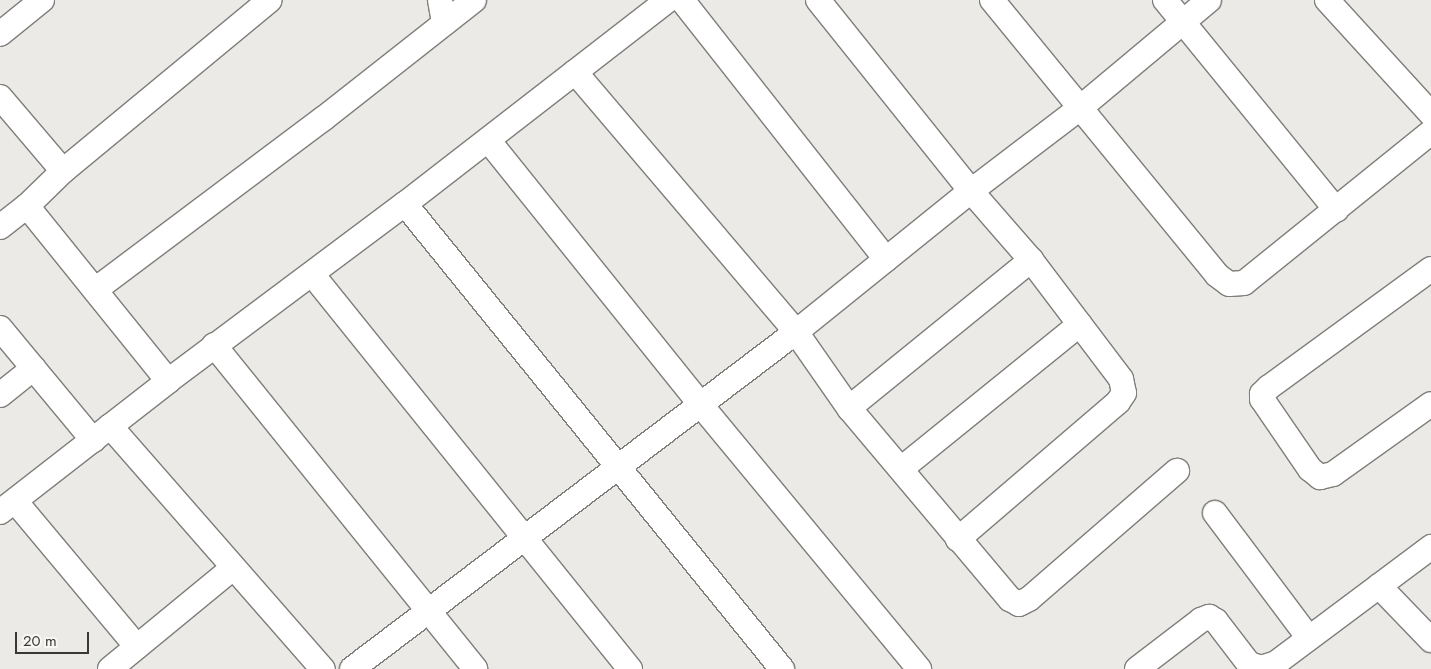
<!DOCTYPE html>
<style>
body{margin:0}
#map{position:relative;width:1431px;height:669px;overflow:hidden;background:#ebeae7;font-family:Jost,sans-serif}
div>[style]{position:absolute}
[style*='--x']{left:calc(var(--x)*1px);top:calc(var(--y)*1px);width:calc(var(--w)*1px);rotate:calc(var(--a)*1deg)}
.roads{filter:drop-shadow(1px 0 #7f7e7b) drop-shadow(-1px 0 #7f7e7b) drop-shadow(0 1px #7f7e7b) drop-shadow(0 -1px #7f7e7b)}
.minor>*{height:24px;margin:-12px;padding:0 12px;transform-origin:12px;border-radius:12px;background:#fff}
span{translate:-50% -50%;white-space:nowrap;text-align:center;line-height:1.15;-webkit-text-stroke:5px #f9f7f4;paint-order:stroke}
.scale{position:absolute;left:15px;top:632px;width:74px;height:22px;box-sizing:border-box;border:2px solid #393837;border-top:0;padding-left:6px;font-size:15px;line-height:18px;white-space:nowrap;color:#393837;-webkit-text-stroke:4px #f9f7f4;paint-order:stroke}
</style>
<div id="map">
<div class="roads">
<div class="minor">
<i style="--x:440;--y:0;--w:23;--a:80"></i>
<i style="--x:682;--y:0;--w:330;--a:51.8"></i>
<i style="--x:818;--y:0;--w:245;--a:51.3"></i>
<i style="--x:971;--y:191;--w:91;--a:49"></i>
<i style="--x:1031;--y:260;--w:149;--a:52.9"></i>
<i style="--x:1121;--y:379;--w:14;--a:78"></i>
<i style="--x:1124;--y:393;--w:11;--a:124"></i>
<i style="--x:1118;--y:402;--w:211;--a:139.4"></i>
<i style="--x:992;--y:0;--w:355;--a:50.7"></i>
<i style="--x:1217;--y:275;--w:15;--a:37"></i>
<i style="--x:1229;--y:284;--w:15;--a:-4"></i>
<i style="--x:1244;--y:283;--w:240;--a:-38.9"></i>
<i style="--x:1165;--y:0;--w:271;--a:50.8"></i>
<i style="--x:1327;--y:0;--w:154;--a:47.6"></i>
<i style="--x:0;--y:34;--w:54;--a:-39"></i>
<i style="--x:575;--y:72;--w:341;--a:49.6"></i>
<i style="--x:796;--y:332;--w:93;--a:55.1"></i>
<i style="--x:849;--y:408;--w:250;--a:49.9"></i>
<i style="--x:1010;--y:599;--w:10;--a:29"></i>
<i style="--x:1019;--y:604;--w:11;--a:-27"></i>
<i style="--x:1029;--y:599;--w:196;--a:-40.9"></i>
<i style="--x:0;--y:97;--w:97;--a:49.6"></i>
<i style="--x:63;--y:171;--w:50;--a:135.8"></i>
<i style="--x:488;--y:140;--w:339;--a:51.2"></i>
<i style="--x:700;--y:404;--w:344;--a:50.4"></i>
<i style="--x:63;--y:171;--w:268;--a:-39.6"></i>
<i style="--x:405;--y:204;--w:599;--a:50.97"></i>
<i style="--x:0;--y:227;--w:34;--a:-38"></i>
<i style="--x:27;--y:206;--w:225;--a:51.1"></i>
<i style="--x:168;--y:381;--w:296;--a:-36.8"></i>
<i style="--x:405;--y:204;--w:333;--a:-37.8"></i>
<i style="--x:1431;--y:269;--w:200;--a:143.9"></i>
<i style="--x:1269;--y:387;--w:10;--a:135"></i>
<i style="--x:1262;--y:394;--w:5;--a:90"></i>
<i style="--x:1262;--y:399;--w:85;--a:55.6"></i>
<i style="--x:1310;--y:469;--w:13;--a:39"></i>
<i style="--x:1320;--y:477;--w:13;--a:-13"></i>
<i style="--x:1333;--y:474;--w:120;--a:-35.5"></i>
<i style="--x:312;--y:274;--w:507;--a:51.16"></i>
<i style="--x:95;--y:290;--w:285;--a:-36.9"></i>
<i style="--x:323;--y:119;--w:192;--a:-38.2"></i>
<i style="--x:0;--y:328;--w:146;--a:50.3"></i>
<i style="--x:214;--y:345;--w:416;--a:51.1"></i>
<i style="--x:0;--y:395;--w:43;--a:-38.5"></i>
<i style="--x:849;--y:408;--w:235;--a:-39.1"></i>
<i style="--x:110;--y:426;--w:323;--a:48.8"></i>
<i style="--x:901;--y:469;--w:230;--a:-39"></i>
<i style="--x:15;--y:501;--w:190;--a:50.1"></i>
<i style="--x:0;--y:512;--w:213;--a:-37.9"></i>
<i style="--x:1215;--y:513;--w:156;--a:53.1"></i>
<i style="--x:1379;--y:586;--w:75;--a:46.1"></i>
<i style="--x:110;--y:669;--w:159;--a:-39.4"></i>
<i style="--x:352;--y:669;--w:557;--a:-37.2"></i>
<i style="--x:796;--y:332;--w:225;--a:-38.9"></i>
<i style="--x:971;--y:191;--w:137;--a:-37.3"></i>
<i style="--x:1080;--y:108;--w:168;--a:-39.9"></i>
<i style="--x:1137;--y:669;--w:81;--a:-37.4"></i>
<i style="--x:1201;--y:620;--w:9;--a:-21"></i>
<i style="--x:1209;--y:617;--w:8;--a:30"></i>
<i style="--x:1216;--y:621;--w:54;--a:52.5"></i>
<i style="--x:1249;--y:664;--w:13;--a:18"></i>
<i style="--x:1261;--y:668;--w:16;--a:-18"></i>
<i style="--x:1276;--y:663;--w:194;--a:-36.8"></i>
</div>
</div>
<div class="scale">20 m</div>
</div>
